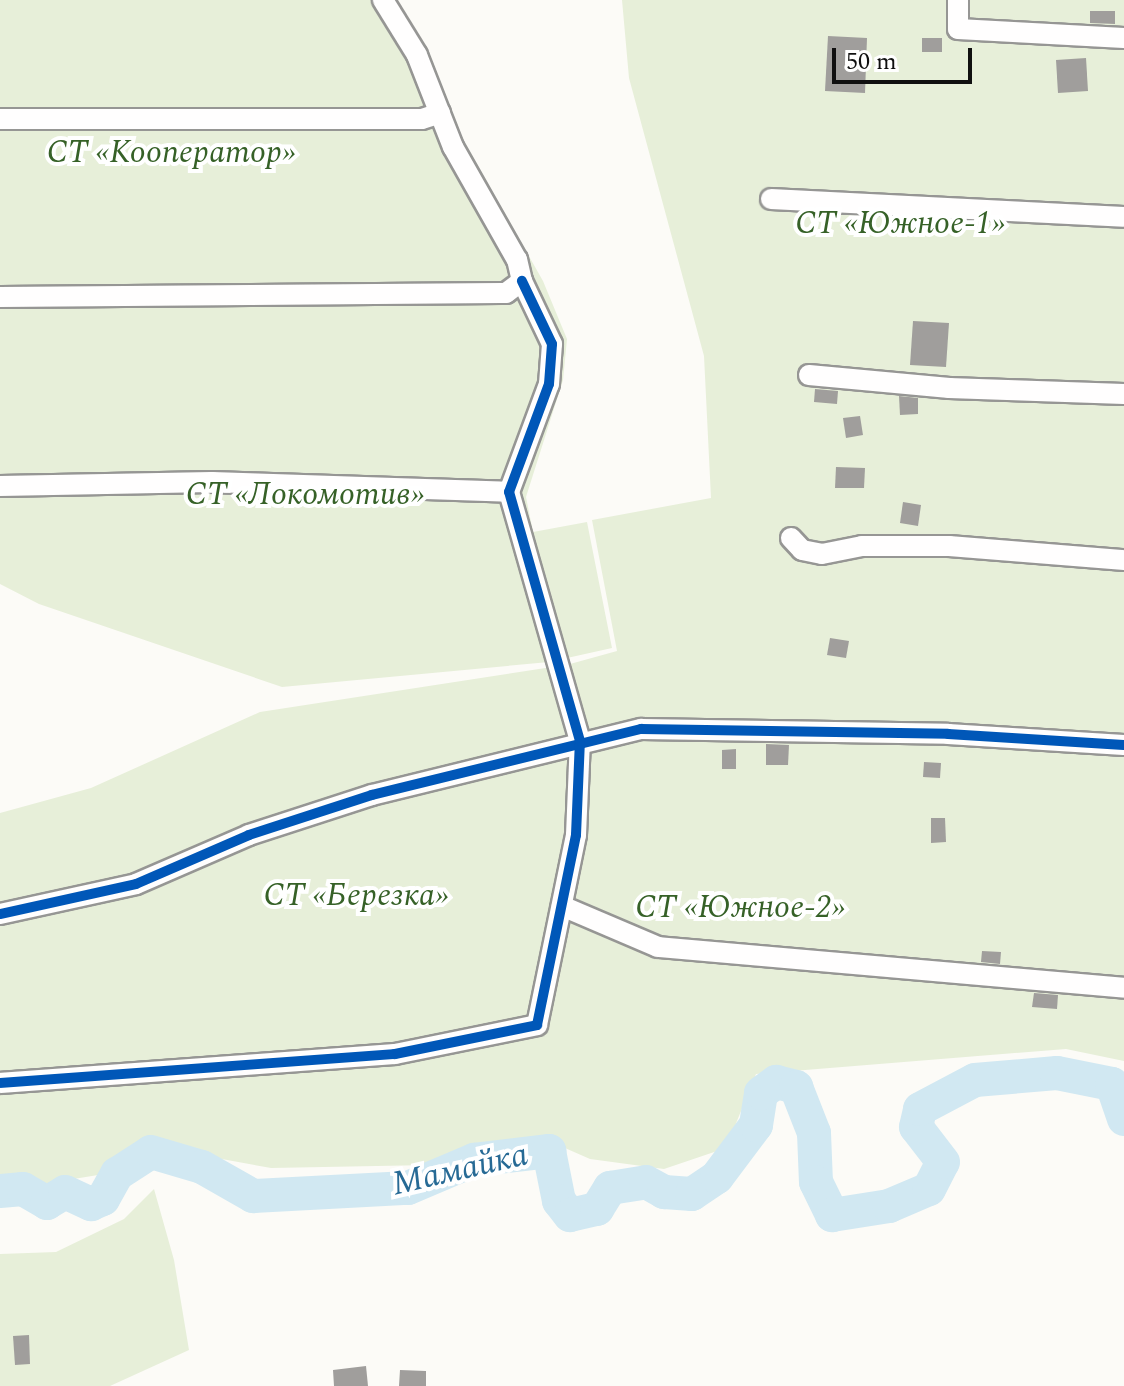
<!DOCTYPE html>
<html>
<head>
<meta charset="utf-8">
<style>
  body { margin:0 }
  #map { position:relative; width:1124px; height:1386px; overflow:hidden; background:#fcfbf7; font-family:Spectral,serif }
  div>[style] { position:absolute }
  .green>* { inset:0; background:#e7efd9 }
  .river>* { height:34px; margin:-17px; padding:0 17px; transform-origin:17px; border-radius:17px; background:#d1e8f2 }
  .building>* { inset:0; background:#a09e9c }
  .roads { filter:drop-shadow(2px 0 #969694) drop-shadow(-2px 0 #969694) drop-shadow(0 2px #969694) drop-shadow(0 -2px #969694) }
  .minor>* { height:20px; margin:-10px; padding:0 10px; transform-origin:10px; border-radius:10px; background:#fffefe }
  .cycleway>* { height:10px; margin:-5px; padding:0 5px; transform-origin:5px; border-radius:5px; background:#0057b8 }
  span { translate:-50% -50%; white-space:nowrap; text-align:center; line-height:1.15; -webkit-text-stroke:8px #fff; paint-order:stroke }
  .park-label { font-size:32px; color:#366127; font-style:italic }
  .water-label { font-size:34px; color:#276a95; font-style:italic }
  .scale { position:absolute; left:832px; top:48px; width:140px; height:36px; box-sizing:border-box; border:4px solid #101010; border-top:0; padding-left:10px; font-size:24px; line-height:28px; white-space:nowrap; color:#101010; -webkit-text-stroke:6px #fff; paint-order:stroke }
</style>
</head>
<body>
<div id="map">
  <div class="green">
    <div style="clip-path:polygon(0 0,384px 0,543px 281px,567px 339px,563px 380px,526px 497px,533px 532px,587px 522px,612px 648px,549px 662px,282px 687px,39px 604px,0 584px)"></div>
    <div style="clip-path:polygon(622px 0,1124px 0,1124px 1061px,1066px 1049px,756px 1074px,726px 1148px,664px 1169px,590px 1159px,549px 1141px,430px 1165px,271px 1168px,156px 1147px,98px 1175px,0 1191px,0 813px,91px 788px,260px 712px,552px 667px,569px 755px,563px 865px,528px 1012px,549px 1020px,588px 808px,587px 751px,570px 664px,617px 651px,592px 520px,711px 498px,704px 356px,629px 78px)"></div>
    <div style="clip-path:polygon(154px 1189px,174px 1260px,189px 1350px,110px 1386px,0 1386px,0 1254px,56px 1252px,124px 1219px)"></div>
  </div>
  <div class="river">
    <div style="left:0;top:1191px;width:23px;rotate:-5deg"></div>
    <div style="left:23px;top:1189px;width:28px;rotate:30deg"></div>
    <div style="left:47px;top:1203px;width:21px;rotate:-31deg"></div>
    <div style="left:65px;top:1192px;width:29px;rotate:25deg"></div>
    <div style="left:91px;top:1204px;width:13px;rotate:-23deg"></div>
    <div style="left:103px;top:1199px;width:29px;rotate:-61deg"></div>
    <div style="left:117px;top:1174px;width:40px;rotate:-32.9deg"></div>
    <div style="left:151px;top:1152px;width:53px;rotate:16.4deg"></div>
    <div style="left:202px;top:1167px;width:59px;rotate:29.6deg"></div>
    <div style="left:253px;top:1196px;width:155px;rotate:-3deg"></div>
    <div style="left:408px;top:1188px;width:72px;rotate:-23deg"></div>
    <div style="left:474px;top:1160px;width:76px;rotate:-6.8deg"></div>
    <div style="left:549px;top:1151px;width:51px;rotate:78.7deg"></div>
    <div style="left:559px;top:1201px;width:18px;rotate:52deg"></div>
    <div style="left:570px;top:1215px;width:28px;rotate:-13deg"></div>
    <div style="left:597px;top:1209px;width:25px;rotate:-58deg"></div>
    <div style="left:610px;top:1188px;width:36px;rotate:-9deg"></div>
    <div style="left:646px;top:1182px;width:21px;rotate:29deg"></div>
    <div style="left:664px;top:1192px;width:28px;rotate:4deg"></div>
    <div style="left:692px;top:1194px;width:30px;rotate:-34deg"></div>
    <div style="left:717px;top:1177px;width:65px;rotate:-53.1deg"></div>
    <div style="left:756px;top:1125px;width:32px;rotate:-81deg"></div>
    <div style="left:761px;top:1093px;width:19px;rotate:-36deg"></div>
    <div style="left:776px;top:1082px;width:21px;rotate:14deg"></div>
    <div style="left:796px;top:1087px;width:49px;rotate:68.6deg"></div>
    <div style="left:814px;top:1133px;width:49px;rotate:87.7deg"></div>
    <div style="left:816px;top:1182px;width:37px;rotate:64deg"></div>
    <div style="left:832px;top:1215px;width:58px;rotate:-9deg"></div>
    <div style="left:889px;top:1206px;width:43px;rotate:-23deg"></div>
    <div style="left:929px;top:1189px;width:30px;rotate:-63deg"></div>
    <div style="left:943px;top:1162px;width:44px;rotate:-127.6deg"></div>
    <div style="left:916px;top:1127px;width:18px;rotate:-77deg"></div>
    <div style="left:920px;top:1109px;width:62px;rotate:-27.8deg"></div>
    <div style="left:975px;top:1080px;width:82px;rotate:-4.9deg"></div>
    <div style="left:1057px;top:1073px;width:56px;rotate:11.3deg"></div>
    <div style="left:1112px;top:1084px;width:37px;rotate:71deg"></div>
  </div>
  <div class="building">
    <div style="clip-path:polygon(1090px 11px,1115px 11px,1115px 24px,1090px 23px)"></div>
    <div style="clip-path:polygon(828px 36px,867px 38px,865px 93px,825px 91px)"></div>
    <div style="clip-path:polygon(922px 38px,942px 38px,942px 52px,922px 52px)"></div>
    <div style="clip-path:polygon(1086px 58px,1088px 91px,1058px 93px,1056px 60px)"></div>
    <div style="clip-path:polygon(913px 321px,949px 323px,946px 367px,910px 365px)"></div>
    <div style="clip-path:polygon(815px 389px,838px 391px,837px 404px,814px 402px)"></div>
    <div style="clip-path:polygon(899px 396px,918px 398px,918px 414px,900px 415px)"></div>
    <div style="clip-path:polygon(860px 416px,863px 435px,846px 438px,843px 418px)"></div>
    <div style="clip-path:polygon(836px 467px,865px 468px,864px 488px,835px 488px)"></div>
    <div style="clip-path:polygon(903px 502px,921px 505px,918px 526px,900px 523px)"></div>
    <div style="clip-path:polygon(830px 638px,849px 641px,846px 658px,827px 655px)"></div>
    <div style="clip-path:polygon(766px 744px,789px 745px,788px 765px,766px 765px)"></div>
    <div style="clip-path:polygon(736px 749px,736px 769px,722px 769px,722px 750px)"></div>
    <div style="clip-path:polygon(924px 762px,941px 763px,940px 778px,923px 777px)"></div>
    <div style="clip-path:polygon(931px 818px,945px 818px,946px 842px,931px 843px)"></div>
    <div style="clip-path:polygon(982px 951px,1001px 952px,1000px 964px,981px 962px)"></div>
    <div style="clip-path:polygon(1034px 993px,1058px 995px,1057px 1009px,1032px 1007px)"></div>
    <div style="clip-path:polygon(29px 1335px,30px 1364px,15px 1365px,13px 1336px)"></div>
    <div style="clip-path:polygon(366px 1366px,368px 1386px,334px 1386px,333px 1370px)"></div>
    <div style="clip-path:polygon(400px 1370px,426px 1371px,426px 1386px,399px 1386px)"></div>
  </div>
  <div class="roads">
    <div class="minor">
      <div style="left:958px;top:0;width:29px;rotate:90deg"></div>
      <div style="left:958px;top:29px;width:166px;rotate:3.1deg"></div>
      <div style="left:0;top:119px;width:422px"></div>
      <div style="left:422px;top:119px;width:19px;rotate:-18deg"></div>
      <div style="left:771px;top:199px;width:353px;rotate:2.9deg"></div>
      <div style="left:0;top:297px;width:506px;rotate:-0.45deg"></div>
      <div style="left:506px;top:293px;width:20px;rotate:-37deg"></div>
      <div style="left:522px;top:281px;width:22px;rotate:-103deg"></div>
      <div style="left:517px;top:260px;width:130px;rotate:-119.5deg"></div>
      <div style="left:453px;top:147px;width:99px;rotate:-111.4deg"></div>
      <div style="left:417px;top:55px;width:65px;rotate:-121.7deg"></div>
      <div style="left:809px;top:375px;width:141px;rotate:5.3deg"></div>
      <div style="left:949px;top:388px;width:175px;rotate:2deg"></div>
      <div style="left:0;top:486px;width:212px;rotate:-1.1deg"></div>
      <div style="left:212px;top:482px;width:297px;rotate:1.9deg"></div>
      <div style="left:791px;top:538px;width:16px;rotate:47deg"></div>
      <div style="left:802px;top:550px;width:20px;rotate:11deg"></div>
      <div style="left:822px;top:554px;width:41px;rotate:-11.3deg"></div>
      <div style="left:862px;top:546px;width:87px"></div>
      <div style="left:949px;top:546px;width:176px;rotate:4.6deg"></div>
      <div style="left:562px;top:906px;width:104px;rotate:23.1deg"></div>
      <div style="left:658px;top:947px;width:468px;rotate:5deg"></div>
      <div style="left:0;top:914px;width:139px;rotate:-12.4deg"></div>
      <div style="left:136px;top:884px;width:123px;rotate:-23.4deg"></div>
      <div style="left:249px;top:835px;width:129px;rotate:-18deg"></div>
      <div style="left:372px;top:795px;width:277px;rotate:-13.8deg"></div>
      <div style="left:641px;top:729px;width:307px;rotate:0.9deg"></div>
      <div style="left:948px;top:734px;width:176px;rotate:3.6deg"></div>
      <div style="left:0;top:1083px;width:396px;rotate:-4.2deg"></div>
      <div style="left:395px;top:1054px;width:145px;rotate:-11.5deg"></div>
      <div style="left:537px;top:1025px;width:194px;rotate:-78.4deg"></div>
      <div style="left:576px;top:835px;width:94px;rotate:-87.6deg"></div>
      <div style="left:580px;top:741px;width:259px;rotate:-105.9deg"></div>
      <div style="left:509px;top:492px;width:115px;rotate:-69.7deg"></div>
      <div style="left:549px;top:384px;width:40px;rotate:-85.7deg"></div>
      <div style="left:552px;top:344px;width:70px;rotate:-115.5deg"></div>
    </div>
  </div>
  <div class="cycleway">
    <div style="left:0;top:914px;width:139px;rotate:-12.4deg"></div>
    <div style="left:136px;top:884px;width:123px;rotate:-23.4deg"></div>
    <div style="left:249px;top:835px;width:129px;rotate:-18deg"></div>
    <div style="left:372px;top:795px;width:277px;rotate:-13.8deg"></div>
    <div style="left:641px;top:729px;width:307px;rotate:0.9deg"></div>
    <div style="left:948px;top:734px;width:176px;rotate:3.6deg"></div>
    <div style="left:0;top:1083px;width:396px;rotate:-4.2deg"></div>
    <div style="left:395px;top:1054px;width:145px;rotate:-11.5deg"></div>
    <div style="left:537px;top:1025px;width:194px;rotate:-78.4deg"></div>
    <div style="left:576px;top:835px;width:94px;rotate:-87.6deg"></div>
    <div style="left:580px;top:741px;width:259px;rotate:-105.9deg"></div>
    <div style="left:509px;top:492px;width:115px;rotate:-69.7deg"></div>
    <div style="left:549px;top:384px;width:40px;rotate:-85.7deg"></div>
    <div style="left:552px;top:344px;width:70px;rotate:-115.5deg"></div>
  </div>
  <div class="park-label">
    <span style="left:171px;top:153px">СТ «Кооператор»</span>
    <span style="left:900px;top:224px">СТ «Южное-1»</span>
    <span style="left:305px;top:495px">СТ «Локомотив»</span>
    <span style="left:356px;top:896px">СТ «Березка»</span>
    <span style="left:740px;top:908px">СТ «Южное-2»</span>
  </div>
  <div class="water-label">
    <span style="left:460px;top:1170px;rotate:-13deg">Мамайка</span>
  </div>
  <div class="scale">50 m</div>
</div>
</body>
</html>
